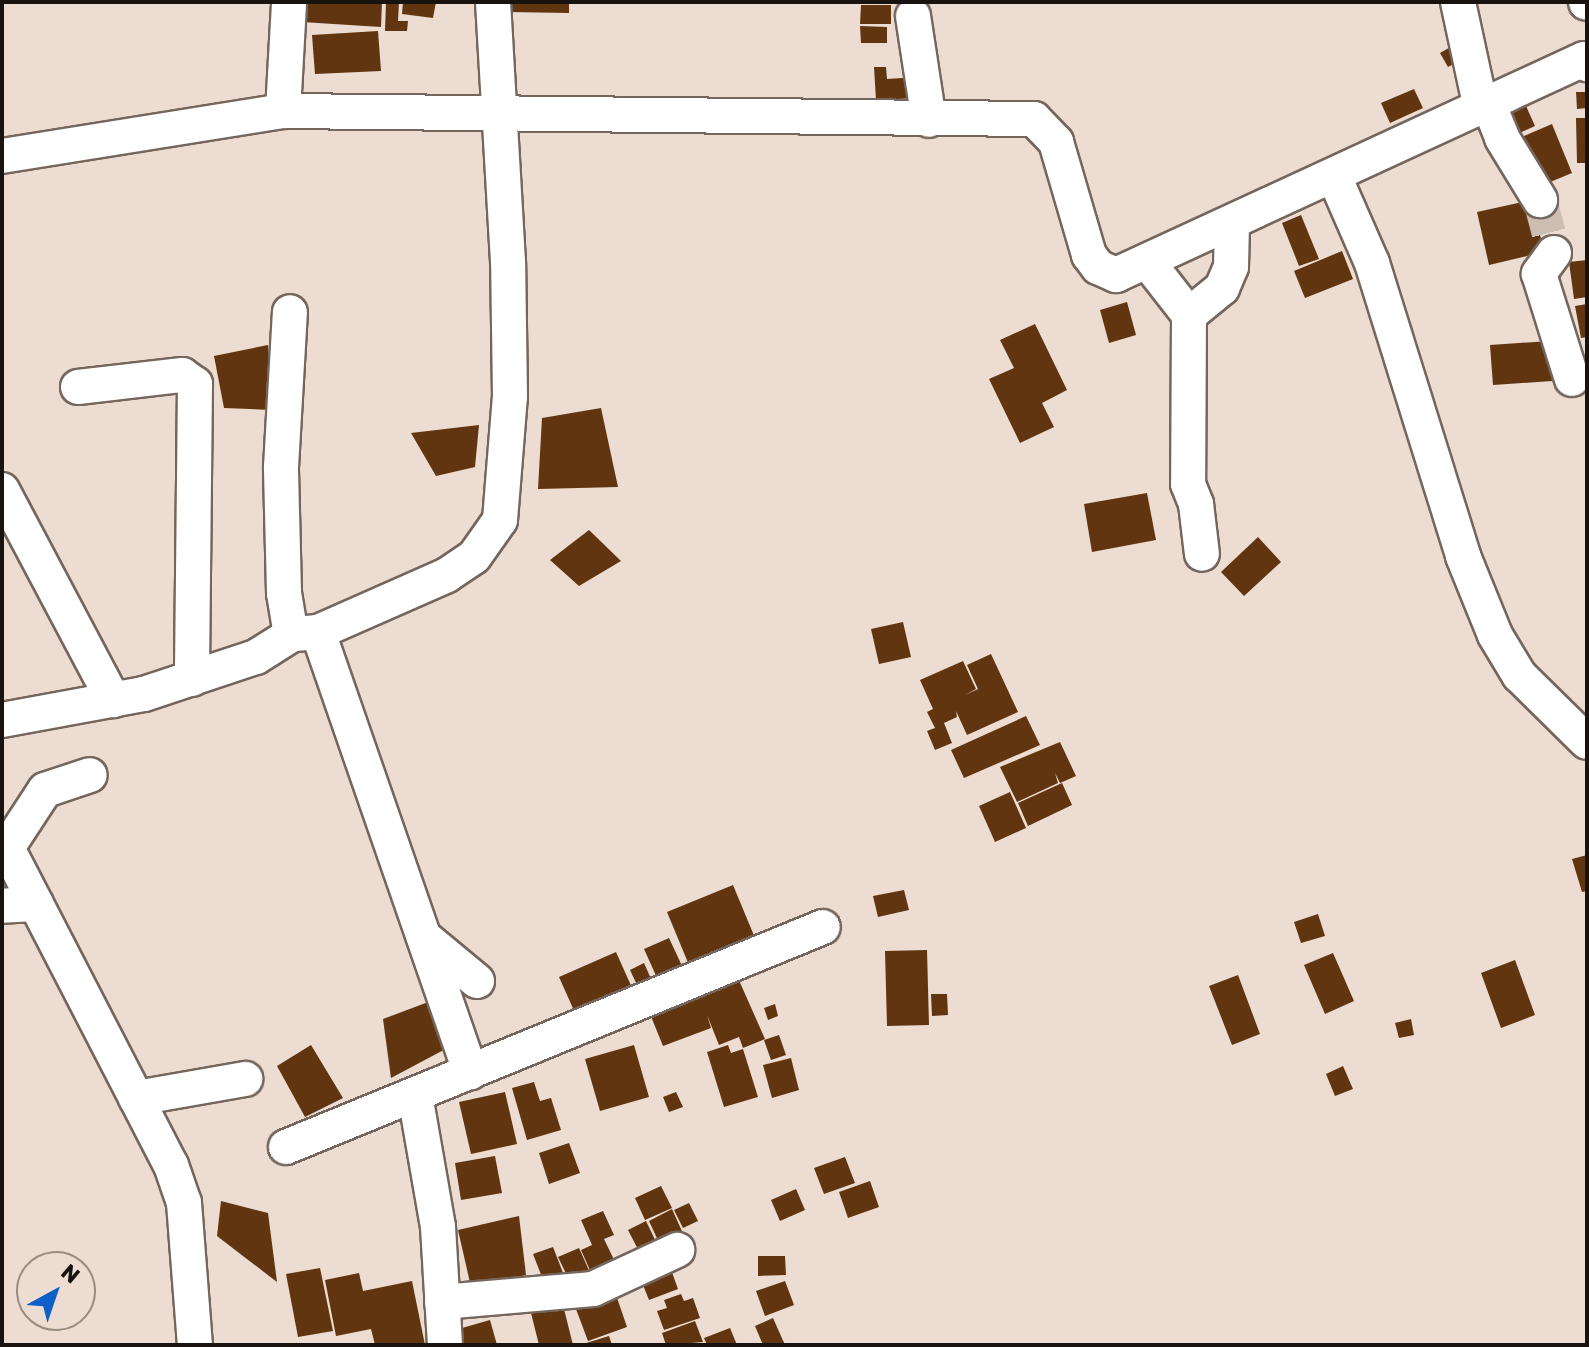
<!DOCTYPE html>
<html>
<head>
<meta charset="utf-8">
<style>
  body { margin:0 }
  #map { position:relative; width:1589px; height:1347px; overflow:hidden; background:#eddcd1; font-family:Rubik,sans-serif }
  div>[style] { position:absolute }
  .building>* { inset:0; background:#60350f }
  .minor-tunnel>* { height:34px; margin-top:-17px; transform-origin:0; background:repeating-linear-gradient(90deg,#cdbeb4 0 34px,transparent 0 51px) }
  .roads { filter:drop-shadow(2px 0 #74665c) drop-shadow(-2px 0 #74665c) drop-shadow(0 2px #74665c) drop-shadow(0 -2px #74665c) }
  .minor>* { height:34px; margin:-17px; padding:0 17px; transform-origin:17px; border-radius:17px; background:#fff }
  span { translate:-50% -50%; white-space:nowrap; text-align:center; line-height:1.15; -webkit-text-stroke:8px #eddcd1; paint-order:stroke }
  .frame { position:absolute; inset:0; border:4px solid #18130f; pointer-events:none }
  .north { position:absolute; left:16px; top:1251px; width:80px; height:80px; box-sizing:border-box; background:#eddcd1; border:2px solid #988c83; border-radius:50%; rotate:40deg; font-size:22px; font-weight:700; line-height:32px; text-align:center; color:#18130f }
  .north::after { content:''; display:block; margin:auto; width:28px; height:36px; background:#0f5fc9; clip-path:polygon(50% 0,100% 100%,50% 72%,0 100%) }
</style>
</head>
<body>
<div id="map">
  <div class="building">
    <div style="clip-path:polygon(303px 2px,382px 2px,381px 27px,302px 22px)"></div>
    <div style="clip-path:polygon(386px 2px,399px 2px,398px 21px,408px 21px,407px 31px,385px 31px)"></div>
    <div style="clip-path:polygon(403px 2px,436px 2px,433px 18px,402px 14px)"></div>
    <div style="clip-path:polygon(506px 2px,569px 2px,569px 13px,506px 12px)"></div>
    <div style="clip-path:polygon(861px 5px,891px 5px,891px 24px,860px 24px)"></div>
    <div style="clip-path:polygon(860px 26px,887px 27px,887px 43px,861px 43px)"></div>
    <div style="clip-path:polygon(378px 31px,381px 71px,315px 74px,312px 35px)"></div>
    <div style="clip-path:polygon(1461px 41px,1469px 56px,1448px 67px,1440px 53px)"></div>
    <div style="clip-path:polygon(874px 67px,886px 67px,887px 79px,917px 77px,918px 98px,876px 100px)"></div>
    <div style="clip-path:polygon(1414px 89px,1423px 108px,1390px 123px,1381px 103px)"></div>
    <div style="clip-path:polygon(1576px 92px,1587px 92px,1587px 108px,1577px 109px)"></div>
    <div style="clip-path:polygon(1522px 97px,1535px 126px,1513px 136px,1500px 107px)"></div>
    <div style="clip-path:polygon(1576px 118px,1587px 118px,1587px 163px,1577px 163px)"></div>
    <div style="clip-path:polygon(1552px 124px,1572px 173px,1538px 187px,1517px 139px)"></div>
    <div style="clip-path:polygon(1532px 200px,1544px 252px,1489px 265px,1477px 212px)"></div>
    <div style="clip-path:polygon(1301px 215px,1319px 259px,1299px 266px,1282px 223px)"></div>
    <div style="clip-path:polygon(1342px 251px,1353px 279px,1305px 298px,1294px 271px)"></div>
    <div style="clip-path:polygon(1587px 260px,1587px 297px,1574px 299px,1569px 262px)"></div>
    <div style="clip-path:polygon(1127px 302px,1136px 335px,1109px 343px,1100px 310px)"></div>
    <div style="clip-path:polygon(1587px 304px,1587px 337px,1581px 338px,1575px 306px)"></div>
    <div style="clip-path:polygon(1035px 324px,1067px 390px,1042px 403px,1054px 427px,1020px 443px,989px 379px,1014px 368px,1000px 340px)"></div>
    <div style="clip-path:polygon(1550px 341px,1552px 381px,1493px 385px,1490px 345px)"></div>
    <div style="clip-path:polygon(268px 345px,271px 410px,224px 408px,214px 356px)"></div>
    <div style="clip-path:polygon(601px 408px,618px 487px,538px 489px,542px 418px)"></div>
    <div style="clip-path:polygon(479px 425px,475px 467px,436px 476px,411px 433px)"></div>
    <div style="clip-path:polygon(1147px 493px,1156px 540px,1092px 552px,1084px 504px)"></div>
    <div style="clip-path:polygon(589px 530px,621px 561px,579px 586px,550px 560px)"></div>
    <div style="clip-path:polygon(1258px 537px,1281px 562px,1244px 596px,1221px 572px)"></div>
    <div style="clip-path:polygon(903px 622px,911px 657px,879px 664px,871px 629px)"></div>
    <div style="clip-path:polygon(991px 654px,1018px 712px,967px 735px,956px 711px,957px 717px,944px 723px,952px 743px,935px 750px,927px 731px,935px 728px,927px 712px,933px 709px,920px 680px,963px 661px,976px 689px,965px 695px,978px 689px,967px 665px)"></div>
    <div style="clip-path:polygon(1026px 716px,1040px 745px,964px 778px,951px 750px)"></div>
    <div style="clip-path:polygon(1060px 742px,1076px 776px,1060px 783px,1055px 773px,1058px 783px,1017px 802px,1000px 767px)"></div>
    <div style="clip-path:polygon(1062px 783px,1072px 805px,1028px 826px,1018px 803px)"></div>
    <div style="clip-path:polygon(1010px 792px,1026px 828px,995px 842px,979px 806px)"></div>
    <div style="clip-path:polygon(1587px 855px,1587px 891px,1582px 892px,1572px 859px)"></div>
    <div style="clip-path:polygon(733px 885px,755px 938px,689px 965px,667px 912px)"></div>
    <div style="clip-path:polygon(904px 890px,909px 910px,878px 917px,873px 896px)"></div>
    <div style="clip-path:polygon(1318px 914px,1325px 936px,1301px 943px,1294px 922px)"></div>
    <div style="clip-path:polygon(669px 938px,683px 968px,658px 980px,644px 949px)"></div>
    <div style="clip-path:polygon(927px 950px,929px 1025px,887px 1026px,885px 951px)"></div>
    <div style="clip-path:polygon(616px 952px,633px 990px,576px 1015px,559px 977px)"></div>
    <div style="clip-path:polygon(1333px 953px,1354px 1001px,1325px 1014px,1304px 965px)"></div>
    <div style="clip-path:polygon(1515px 960px,1535px 1015px,1501px 1028px,1481px 973px)"></div>
    <div style="clip-path:polygon(644px 963px,652px 981px,638px 987px,630px 970px)"></div>
    <div style="clip-path:polygon(734px 969px,765px 1039px,743px 1048px,739px 1037px,719px 1045px,707px 1015px,711px 1028px,663px 1046px,646px 1004px)"></div>
    <div style="clip-path:polygon(1238px 975px,1260px 1034px,1232px 1045px,1209px 986px)"></div>
    <div style="clip-path:polygon(931px 994px,947px 994px,948px 1015px,932px 1016px)"></div>
    <div style="clip-path:polygon(431px 1001px,453px 1045px,391px 1078px,383px 1019px)"></div>
    <div style="clip-path:polygon(775px 1004px,778px 1016px,768px 1020px,764px 1008px)"></div>
    <div style="clip-path:polygon(1411px 1019px,1414px 1035px,1399px 1038px,1395px 1023px)"></div>
    <div style="clip-path:polygon(779px 1035px,786px 1055px,771px 1060px,764px 1040px)"></div>
    <div style="clip-path:polygon(311px 1045px,343px 1098px,305px 1117px,277px 1066px)"></div>
    <div style="clip-path:polygon(634px 1045px,649px 1097px,600px 1111px,585px 1059px)"></div>
    <div style="clip-path:polygon(728px 1045px,731px 1053px,743px 1049px,758px 1097px,724px 1107px,707px 1052px)"></div>
    <div style="clip-path:polygon(791px 1058px,799px 1090px,772px 1098px,763px 1065px)"></div>
    <div style="clip-path:polygon(1343px 1066px,1353px 1089px,1335px 1096px,1326px 1074px)"></div>
    <div style="clip-path:polygon(534px 1082px,540px 1101px,551px 1098px,561px 1130px,527px 1140px,512px 1088px)"></div>
    <div style="clip-path:polygon(505px 1092px,517px 1144px,471px 1154px,459px 1102px)"></div>
    <div style="clip-path:polygon(676px 1092px,683px 1107px,669px 1112px,663px 1097px)"></div>
    <div style="clip-path:polygon(569px 1143px,580px 1173px,549px 1184px,539px 1153px)"></div>
    <div style="clip-path:polygon(495px 1156px,502px 1193px,461px 1200px,455px 1163px)"></div>
    <div style="clip-path:polygon(845px 1157px,855px 1183px,824px 1194px,814px 1168px)"></div>
    <div style="clip-path:polygon(870px 1181px,879px 1207px,848px 1218px,839px 1192px)"></div>
    <div style="clip-path:polygon(661px 1186px,672px 1208px,645px 1220px,635px 1198px)"></div>
    <div style="clip-path:polygon(796px 1189px,805px 1210px,780px 1221px,771px 1200px)"></div>
    <div style="clip-path:polygon(221px 1201px,268px 1213px,277px 1282px,217px 1236px)"></div>
    <div style="clip-path:polygon(689px 1203px,698px 1221px,683px 1228px,674px 1210px)"></div>
    <div style="clip-path:polygon(672px 1209px,685px 1238px,662px 1249px,649px 1221px)"></div>
    <div style="clip-path:polygon(603px 1211px,614px 1235px,604px 1239px,617px 1266px,593px 1277px,581px 1250px,592px 1245px,581px 1220px)"></div>
    <div style="clip-path:polygon(519px 1216px,526px 1275px,471px 1287px,458px 1230px)"></div>
    <div style="clip-path:polygon(646px 1221px,659px 1248px,642px 1257px,628px 1230px)"></div>
    <div style="clip-path:polygon(553px 1247px,567px 1283px,547px 1290px,533px 1254px)"></div>
    <div style="clip-path:polygon(579px 1248px,592px 1277px,572px 1286px,558px 1257px)"></div>
    <div style="clip-path:polygon(758px 1256px,785px 1256px,786px 1275px,758px 1276px)"></div>
    <div style="clip-path:polygon(669px 1264px,678px 1289px,649px 1300px,639px 1275px)"></div>
    <div style="clip-path:polygon(320px 1268px,333px 1331px,298px 1337px,286px 1274px)"></div>
    <div style="clip-path:polygon(359px 1273px,363px 1291px,412px 1281px,425px 1345px,375px 1345px,371px 1329px,336px 1336px,325px 1280px)"></div>
    <div style="clip-path:polygon(785px 1281px,794px 1305px,765px 1316px,756px 1291px)"></div>
    <div style="clip-path:polygon(681px 1294px,684px 1301px,693px 1298px,700px 1318px,664px 1330px,657px 1311px,667px 1308px,664px 1300px)"></div>
    <div style="clip-path:polygon(616px 1295px,627px 1327px,588px 1341px,576px 1309px)"></div>
    <div style="clip-path:polygon(561px 1297px,573px 1345px,539px 1345px,529px 1305px)"></div>
    <div style="clip-path:polygon(773px 1318px,785px 1345px,763px 1345px,755px 1326px)"></div>
    <div style="clip-path:polygon(490px 1320px,497px 1345px,459px 1345px,455px 1330px)"></div>
    <div style="clip-path:polygon(695px 1321px,703px 1342px,666px 1345px,662px 1333px)"></div>
    <div style="clip-path:polygon(730px 1328px,737px 1345px,707px 1345px,704px 1338px)"></div>
    <div style="clip-path:polygon(609px 1336px,612px 1345px,583px 1345px,583px 1344px)"></div>
  </div>
  <div class="minor-tunnel">
    <div style="left:1540px;top:200px;width:55px;rotate:75.2deg"></div>
  </div>
  <div class="roads">
    <div class="minor">
      <div style="left:1458px;top:2px;width:108px;rotate:77.8deg"></div>
      <div style="left:1586px;top:2px;width:1px;rotate:45deg"></div>
      <div style="left:913px;top:16px;width:105px;rotate:81.3deg"></div>
      <div style="left:1489px;top:105px;width:35px;rotate:68deg"></div>
      <div style="left:1502px;top:138px;width:73px;rotate:58.5deg"></div>
      <div style="left:283px;top:111px;width:109px;rotate:-86.8deg"></div>
      <div style="left:2px;top:156px;width:285px;rotate:-9.1deg"></div>
      <div style="left:283px;top:111px;width:751px;rotate:0.61deg"></div>
      <div style="left:1034px;top:119px;width:32px;rotate:46deg"></div>
      <div style="left:1056px;top:142px;width:118px;rotate:73.7deg"></div>
      <div style="left:1089px;top:255px;width:15px;rotate:53deg"></div>
      <div style="left:1098px;top:267px;width:20px;rotate:24deg"></div>
      <div style="left:1116px;top:275px;width:515px;rotate:-24.78deg"></div>
      <div style="left:1584px;top:59px;width:6px;rotate:59deg"></div>
      <div style="left:1334px;top:176px;width:95px;rotate:66.4deg"></div>
      <div style="left:1372px;top:263px;width:307px;rotate:72.7deg"></div>
      <div style="left:1463px;top:556px;width:85px;rotate:67.9deg"></div>
      <div style="left:1495px;top:635px;width:47px;rotate:59deg"></div>
      <div style="left:1519px;top:675px;width:95px;rotate:44.6deg"></div>
      <div style="left:1554px;top:253px;width:26px;rotate:126deg"></div>
      <div style="left:1539px;top:274px;width:110px;rotate:72.6deg"></div>
      <div style="left:1147px;top:261px;width:68px;rotate:52.1deg"></div>
      <div style="left:1189px;top:315px;width:169px;rotate:90.3deg"></div>
      <div style="left:1188px;top:484px;width:22px;rotate:68deg"></div>
      <div style="left:1196px;top:504px;width:50px;rotate:83.2deg"></div>
      <div style="left:1189px;top:315px;width:43px;rotate:-39.3deg"></div>
      <div style="left:1222px;top:288px;width:23px;rotate:-67deg"></div>
      <div style="left:1231px;top:267px;width:45px;rotate:-88.7deg"></div>
      <div style="left:78px;top:387px;width:105px;rotate:-6.6deg"></div>
      <div style="left:182px;top:375px;width:16px;rotate:35deg"></div>
      <div style="left:195px;top:384px;width:295px;rotate:90.6deg"></div>
      <div style="left:2px;top:490px;width:238px;rotate:62.1deg"></div>
      <div style="left:318px;top:632px;width:141px;rotate:-23.8deg"></div>
      <div style="left:447px;top:575px;width:32px;rotate:-34deg"></div>
      <div style="left:474px;top:557px;width:45px;rotate:-54.9deg"></div>
      <div style="left:500px;top:520px;width:123px;rotate:-85.4deg"></div>
      <div style="left:510px;top:397px;width:135px;rotate:-90.8deg"></div>
      <div style="left:508px;top:262px;width:260px;rotate:-93.3deg"></div>
      <div style="left:295px;top:634px;width:23px;rotate:-5deg"></div>
      <div style="left:318px;top:632px;width:466px;rotate:70.9deg"></div>
      <div style="left:2px;top:720px;width:144px;rotate:-10.4deg"></div>
      <div style="left:144px;top:694px;width:118px;rotate:-18.3deg"></div>
      <div style="left:256px;top:657px;width:41px;rotate:-32.2deg"></div>
      <div style="left:291px;top:635px;width:43px;rotate:-99.5deg"></div>
      <div style="left:284px;top:593px;width:126px;rotate:-91.4deg"></div>
      <div style="left:281px;top:467px;width:155px;rotate:-86.7deg"></div>
      <div style="left:2px;top:838px;width:74px;rotate:62.7deg"></div>
      <div style="left:36px;top:904px;width:34px;rotate:177deg"></div>
      <div style="left:7px;top:848px;width:69px;rotate:-56.8deg"></div>
      <div style="left:45px;top:790px;width:47px;rotate:-18.4deg"></div>
      <div style="left:36px;top:904px;width:294px;rotate:62.7deg"></div>
      <div style="left:171px;top:1165px;width:40px;rotate:71.1deg"></div>
      <div style="left:184px;top:1203px;width:142px;rotate:85.6deg"></div>
      <div style="left:424px;top:937px;width:69px;rotate:39.7deg"></div>
      <div style="left:415px;top:1095px;width:134px;rotate:80.1deg"></div>
      <div style="left:438px;top:1227px;width:118px;rotate:86.6deg"></div>
      <div style="left:136px;top:1098px;width:111px;rotate:-9.9deg"></div>
      <div style="left:286px;top:1147px;width:580px;rotate:-22.28deg"></div>
      <div style="left:442px;top:1302px;width:152px;rotate:-4.9deg"></div>
      <div style="left:593px;top:1289px;width:93px;rotate:-24.9deg"></div>
    </div>
  </div>
  <div class="frame"></div>
  <div class="north">N</div>
</div>
</body>
</html>
